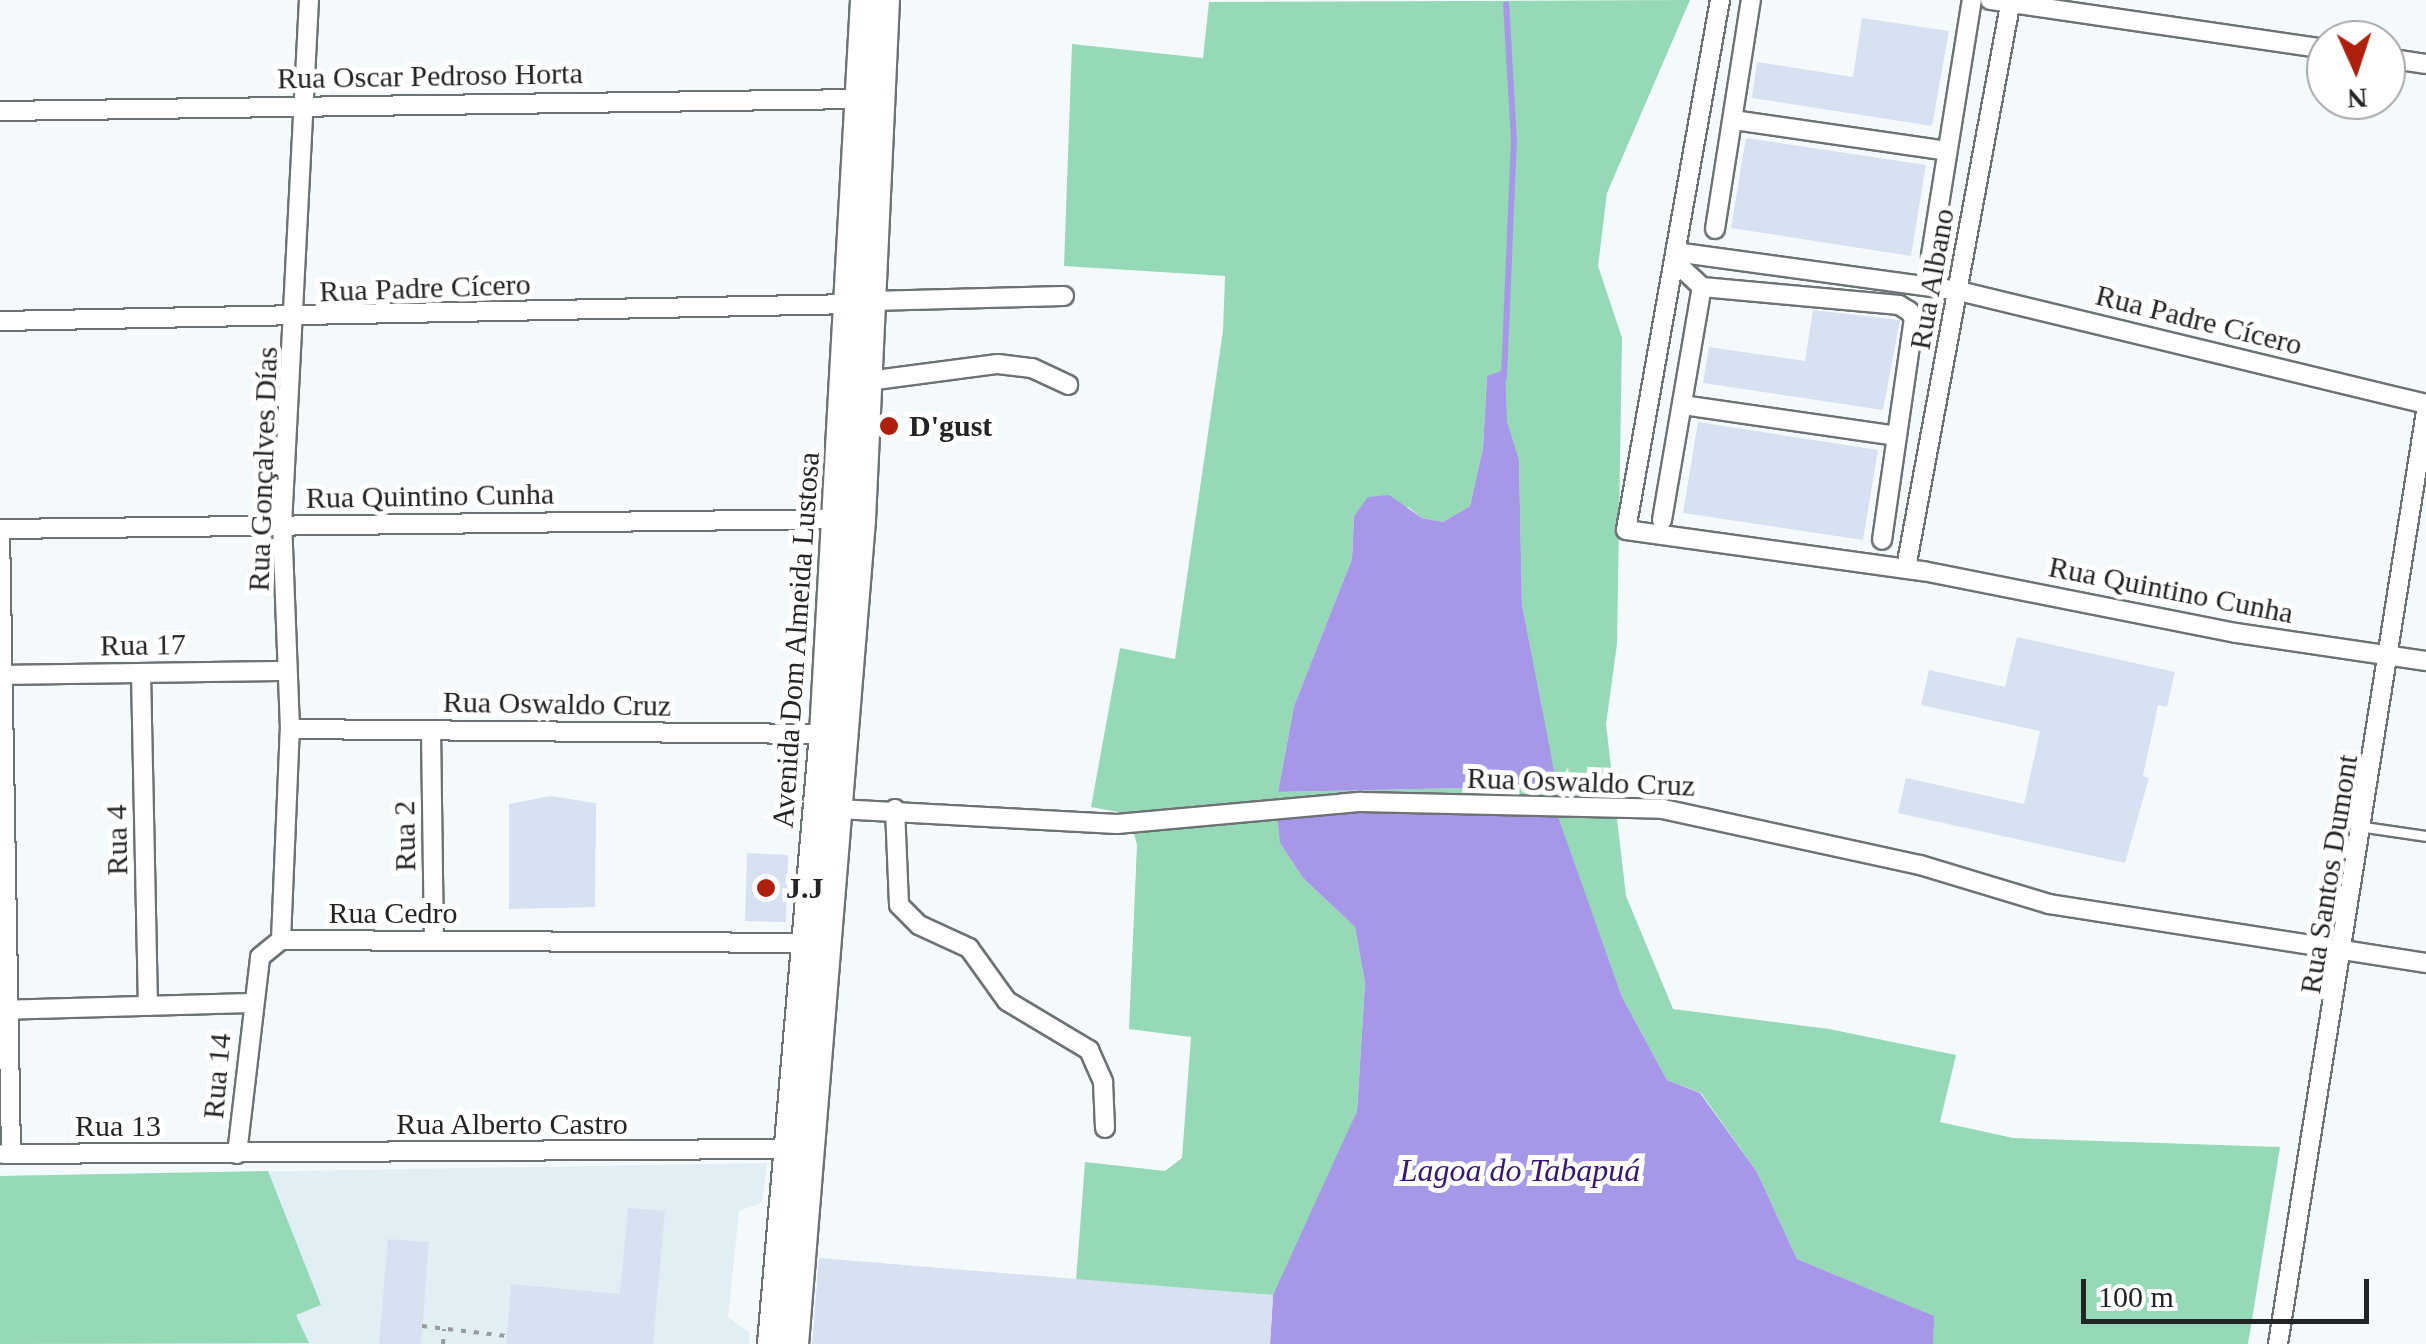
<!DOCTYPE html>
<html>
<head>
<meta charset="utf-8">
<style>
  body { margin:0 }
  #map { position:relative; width:2426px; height:1344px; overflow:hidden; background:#f4fafc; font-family:Georgia,serif }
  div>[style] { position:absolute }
  .built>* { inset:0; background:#e1eff5 }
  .green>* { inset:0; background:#96d9b6 }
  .water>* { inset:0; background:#a797e9 }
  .stream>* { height:6px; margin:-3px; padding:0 3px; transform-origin:3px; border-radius:3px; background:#a797e9 }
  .building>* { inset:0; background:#d8e1f1 }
  .path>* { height:4px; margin-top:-2px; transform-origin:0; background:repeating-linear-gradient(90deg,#979b9c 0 5px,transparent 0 13px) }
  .roads { filter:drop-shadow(2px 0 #6d7274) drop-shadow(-2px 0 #6d7274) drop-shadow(0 2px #6d7274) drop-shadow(0 -2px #6d7274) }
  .lane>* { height:9px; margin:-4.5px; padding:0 4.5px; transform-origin:4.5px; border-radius:4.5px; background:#fff }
  .street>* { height:18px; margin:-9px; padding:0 9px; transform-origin:9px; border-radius:9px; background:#fff }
  .primary>* { height:28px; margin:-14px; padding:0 14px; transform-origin:14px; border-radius:14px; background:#fff }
  .dots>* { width:28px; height:28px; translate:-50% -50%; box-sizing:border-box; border:5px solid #fff; border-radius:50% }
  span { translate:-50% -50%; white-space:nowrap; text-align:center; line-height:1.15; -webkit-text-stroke:10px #fff; paint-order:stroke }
  .street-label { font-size:30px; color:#222425 }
  .poi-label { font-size:30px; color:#222425; font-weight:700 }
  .left { translate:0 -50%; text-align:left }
  .water-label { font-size:32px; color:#391575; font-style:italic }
  .north { position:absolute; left:2306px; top:20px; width:100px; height:100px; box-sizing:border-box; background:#fff; border:2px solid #a7a7a8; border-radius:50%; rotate:177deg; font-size:28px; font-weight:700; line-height:40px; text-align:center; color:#222425 }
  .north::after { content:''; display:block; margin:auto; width:35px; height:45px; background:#ae1f0d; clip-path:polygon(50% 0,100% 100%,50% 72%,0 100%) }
  .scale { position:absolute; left:2081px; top:1279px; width:288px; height:45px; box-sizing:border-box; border:5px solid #222425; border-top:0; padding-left:12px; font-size:30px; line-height:35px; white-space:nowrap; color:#222425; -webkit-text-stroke:8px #fff; paint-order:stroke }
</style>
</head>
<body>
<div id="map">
  <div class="built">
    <div style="clip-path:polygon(767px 1163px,762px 1203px,739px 1211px,728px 1317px,750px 1333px,749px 1344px,0 1344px,0 1176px)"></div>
  </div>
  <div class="green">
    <div style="clip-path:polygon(evenodd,1690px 0,1607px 193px,1598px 266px,1622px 338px,1617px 644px,1606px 724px,1626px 896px,1673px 1009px,1829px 1029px,1956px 1055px,1940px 1122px,2013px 1138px,2280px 1147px,2248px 1344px,1933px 1344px,1933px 1316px,1797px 1259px,1757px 1172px,1701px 1093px,1667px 1080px,1622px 997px,1556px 814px,1420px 816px,1280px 843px,1303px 878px,1355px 927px,1365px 983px,1357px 1111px,1318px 1204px,1273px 1295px,1076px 1281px,1085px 1162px,1165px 1171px,1182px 1158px,1191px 1037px,1129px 1029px,1137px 845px,1129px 814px,1091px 807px,1120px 648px,1175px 659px,1223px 331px,1225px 276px,1064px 266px,1072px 44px,1203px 58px,1209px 2px,1690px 0,1487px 376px,1519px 460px,1522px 605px,1556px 786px,1278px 792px,1294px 706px,1352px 559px,1354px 515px,1408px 507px,1422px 518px,1443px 522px,1470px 506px,1483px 448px,1487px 376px)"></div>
    <div style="clip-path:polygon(268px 1171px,321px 1305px,296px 1315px,309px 1343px,0 1344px,0 1176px)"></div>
  </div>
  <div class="water">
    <div style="clip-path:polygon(1505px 370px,1507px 422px,1519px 460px,1522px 605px,1557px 786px,1278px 792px,1294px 706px,1352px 559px,1354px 516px,1368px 497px,1389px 495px,1422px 518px,1443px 522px,1470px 506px,1483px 448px,1487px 376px)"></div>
    <div style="clip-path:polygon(1277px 812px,1557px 814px,1622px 997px,1667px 1080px,1700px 1093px,1757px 1172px,1797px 1259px,1934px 1316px,1933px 1344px,1270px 1344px,1273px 1295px,1357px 1111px,1365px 983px,1355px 927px,1303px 878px,1280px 843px)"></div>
  </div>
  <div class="stream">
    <div style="left:1504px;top:377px;width:236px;rotate:-87.6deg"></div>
    <div style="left:1514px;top:141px;width:137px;rotate:-93.3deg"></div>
  </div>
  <div class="building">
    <div style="clip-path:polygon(1862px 18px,1949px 31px,1932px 126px,1752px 98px,1757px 62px,1853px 77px)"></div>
    <div style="clip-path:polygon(1746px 138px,1926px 165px,1911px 256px,1731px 228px)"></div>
    <div style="clip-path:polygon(1813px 310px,1900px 320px,1883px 410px,1703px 383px,1709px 347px,1805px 361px)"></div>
    <div style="clip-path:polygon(1698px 422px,1878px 450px,1863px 540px,1683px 513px)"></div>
    <div style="clip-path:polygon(2017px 637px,2175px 672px,2167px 707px,2158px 705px,2143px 776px,2149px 778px,2125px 863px,1898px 813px,1906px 778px,2024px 804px,2040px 731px,1921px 705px,1929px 670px,2005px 687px)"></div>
    <div style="clip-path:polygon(550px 796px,596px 803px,595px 907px,509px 909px,509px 804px)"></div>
    <div style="clip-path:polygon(747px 853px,788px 855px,786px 922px,745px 921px)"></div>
    <div style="clip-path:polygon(628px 1208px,665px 1211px,653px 1344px,506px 1344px,511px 1284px,620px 1294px)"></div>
    <div style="clip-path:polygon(388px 1239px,429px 1242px,421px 1344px,379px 1344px)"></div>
    <div style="clip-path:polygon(819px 1258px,1273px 1295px,1270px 1344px,812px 1344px)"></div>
  </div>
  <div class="path">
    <div style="left:422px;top:1326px;width:85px;rotate:6.8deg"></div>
    <div style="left:443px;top:1344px;width:15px;rotate:-86deg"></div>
  </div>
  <div class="roads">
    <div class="lane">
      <div style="left:2365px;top:827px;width:62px;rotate:8.4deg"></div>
    </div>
    <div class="street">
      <div style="left:1720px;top:0;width:538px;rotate:100.06deg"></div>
      <div style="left:1626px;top:530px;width:300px;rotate:7.9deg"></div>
      <div style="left:1923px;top:571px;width:319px;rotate:11.2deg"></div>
      <div style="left:2236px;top:633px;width:192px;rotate:8.4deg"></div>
      <div style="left:1990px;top:0;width:340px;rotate:8.3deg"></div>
      <div style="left:2386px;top:58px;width:40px;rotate:8.5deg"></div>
      <div style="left:0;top:111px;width:860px;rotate:-0.8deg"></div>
      <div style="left:1733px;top:120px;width:216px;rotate:8.2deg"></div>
      <div style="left:1715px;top:229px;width:232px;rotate:-81.1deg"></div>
      <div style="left:1675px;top:252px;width:287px;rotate:7.8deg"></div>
      <div style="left:1959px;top:291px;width:480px;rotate:13.6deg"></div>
      <div style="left:1931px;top:255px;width:258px;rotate:-80.9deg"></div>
      <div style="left:1702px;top:287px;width:198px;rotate:5.2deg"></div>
      <div style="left:1899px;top:305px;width:12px;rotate:31deg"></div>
      <div style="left:1909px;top:311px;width:9px;rotate:54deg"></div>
      <div style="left:1914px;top:318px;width:224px;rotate:98.2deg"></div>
      <div style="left:871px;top:301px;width:193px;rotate:-1.5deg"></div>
      <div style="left:0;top:321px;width:852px;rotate:-1.14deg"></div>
      <div style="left:868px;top:381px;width:131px;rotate:-7.5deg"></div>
      <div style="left:998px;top:364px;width:34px;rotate:7deg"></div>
      <div style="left:1032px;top:368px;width:40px;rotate:25deg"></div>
      <div style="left:1682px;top:405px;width:217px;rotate:8.2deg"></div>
      <div style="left:1662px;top:520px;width:236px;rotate:-80.3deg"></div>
      <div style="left:1702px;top:287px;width:38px;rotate:-137deg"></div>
      <div style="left:1906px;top:568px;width:578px;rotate:-79.53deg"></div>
      <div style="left:141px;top:673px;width:333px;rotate:88.8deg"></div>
      <div style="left:0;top:675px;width:287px;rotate:-0.8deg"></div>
      <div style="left:290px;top:729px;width:534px;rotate:0.54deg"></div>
      <div style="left:431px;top:730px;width:211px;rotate:89.2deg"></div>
      <div style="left:838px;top:809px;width:279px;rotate:3.1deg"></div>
      <div style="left:1117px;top:824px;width:245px;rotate:-5.2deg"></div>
      <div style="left:1361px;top:802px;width:302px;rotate:1.3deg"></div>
      <div style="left:1663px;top:809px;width:263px;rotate:12.3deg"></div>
      <div style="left:1920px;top:865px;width:135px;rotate:16.8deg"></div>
      <div style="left:2049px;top:904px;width:382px;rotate:8.9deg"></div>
      <div style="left:895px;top:809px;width:96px;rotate:87.6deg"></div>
      <div style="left:899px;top:905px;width:28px;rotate:45deg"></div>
      <div style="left:919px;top:925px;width:55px;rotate:24.7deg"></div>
      <div style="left:969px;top:948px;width:65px;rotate:54.4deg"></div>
      <div style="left:1007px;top:1001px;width:96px;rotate:30.9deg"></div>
      <div style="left:1089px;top:1050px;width:35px;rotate:66deg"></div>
      <div style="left:1103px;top:1082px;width:46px;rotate:87.5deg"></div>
      <div style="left:281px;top:940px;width:211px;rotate:-87.6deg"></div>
      <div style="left:290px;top:729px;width:204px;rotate:-92.2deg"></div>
      <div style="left:282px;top:525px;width:526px;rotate:-87.06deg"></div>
      <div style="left:0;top:1010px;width:251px;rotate:-1.6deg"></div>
      <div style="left:3px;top:1154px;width:784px;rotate:-0.37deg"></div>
      <div style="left:11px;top:1154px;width:625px;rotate:-91.01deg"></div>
      <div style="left:0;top:529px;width:846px;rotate:-0.68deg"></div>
      <div style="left:237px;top:1154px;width:198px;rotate:-83.3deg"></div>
      <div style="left:260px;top:957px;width:27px;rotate:-39deg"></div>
      <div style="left:281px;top:940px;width:534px;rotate:0.32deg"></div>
      <div style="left:2278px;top:1344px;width:944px;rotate:-80.98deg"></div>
    </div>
    <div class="primary">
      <div style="left:772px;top:1344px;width:612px;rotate:-85.13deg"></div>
      <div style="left:824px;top:734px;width:735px;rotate:-86.8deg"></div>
      <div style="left:794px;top:1344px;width:827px;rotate:-85.35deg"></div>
      <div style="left:861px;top:520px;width:521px;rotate:-87.36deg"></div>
    </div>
  </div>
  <div class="dots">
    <div style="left:889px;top:426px;background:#ae1f0d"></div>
    <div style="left:766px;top:888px;background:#ae1f0d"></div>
  </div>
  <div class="street-label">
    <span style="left:430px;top:76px;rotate:-1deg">Rua Oscar Pedroso Horta</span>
    <span style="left:1932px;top:279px;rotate:-80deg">Rua Albano</span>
    <span style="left:425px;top:288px;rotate:-2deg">Rua Padre Cícero</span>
    <span style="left:2199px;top:320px;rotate:14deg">Rua Padre Cícero</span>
    <span style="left:263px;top:469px;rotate:-88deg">Rua Gonçalves Días</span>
    <span style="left:430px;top:496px;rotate:-1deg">Rua Quintino Cunha</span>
    <span style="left:2171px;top:590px;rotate:11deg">Rua Quintino Cunha</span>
    <span style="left:796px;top:640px;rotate:-86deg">Avenida Dom Almeida Lustosa</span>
    <span style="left:143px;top:645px;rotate:-1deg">Rua 17</span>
    <span style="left:557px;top:704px;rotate:1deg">Rua Oswaldo Cruz</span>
    <span style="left:1581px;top:782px;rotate:2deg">Rua Oswaldo Cruz</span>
    <span style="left:405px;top:836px;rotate:-91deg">Rua 2</span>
    <span style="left:117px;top:840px;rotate:-91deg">Rua 4</span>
    <span style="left:2329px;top:874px;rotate:-81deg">Rua Santos Dumont</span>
    <span style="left:393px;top:913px">Rua Cedro</span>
    <span style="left:217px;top:1076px;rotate:-85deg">Rua 14</span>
    <span style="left:512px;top:1124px">Rua Alberto Castro</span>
    <span style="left:118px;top:1126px">Rua 13</span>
  </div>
  <div class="poi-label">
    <span class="left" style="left:909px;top:426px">D'gust</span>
    <span class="left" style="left:786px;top:888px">J.J</span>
  </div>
  <div class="water-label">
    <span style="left:1520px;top:1170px">Lagoa do Tabapuá</span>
  </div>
  <div class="north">N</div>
  <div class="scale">100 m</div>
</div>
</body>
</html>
